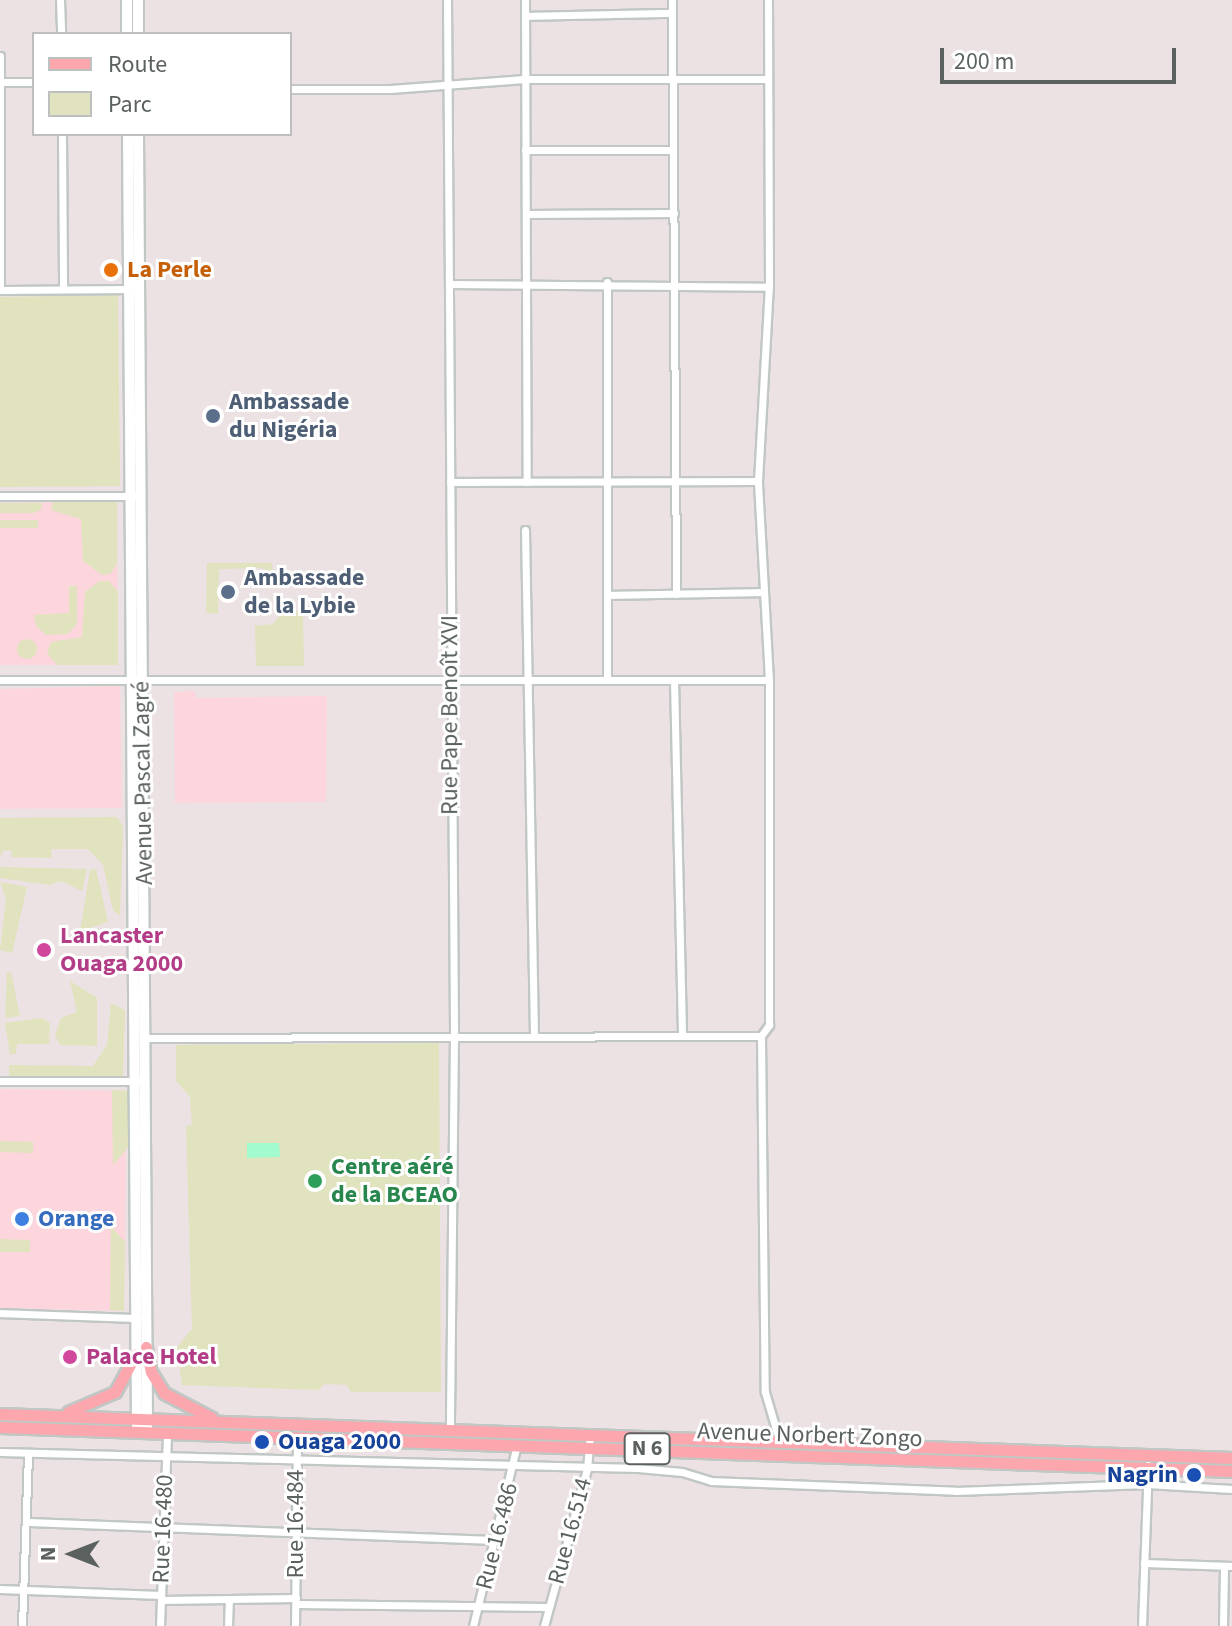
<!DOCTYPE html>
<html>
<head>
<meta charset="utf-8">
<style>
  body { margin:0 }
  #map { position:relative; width:1232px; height:1626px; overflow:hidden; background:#ece1e3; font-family:"Source Sans 3",sans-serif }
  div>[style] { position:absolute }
  .commercial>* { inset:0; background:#fcd6dc }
  .green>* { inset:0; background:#e0e3be }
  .round { border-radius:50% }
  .water>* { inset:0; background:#a2fbcf }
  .roads { filter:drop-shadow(2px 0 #c0c7c5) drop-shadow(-2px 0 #c0c7c5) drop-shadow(0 2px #c0c7c5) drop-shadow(0 -2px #c0c7c5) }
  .street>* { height:7px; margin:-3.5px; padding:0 3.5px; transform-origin:3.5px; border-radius:3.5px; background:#fff }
  .secondary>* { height:10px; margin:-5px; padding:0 5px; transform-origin:5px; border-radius:5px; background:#fff }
  .primary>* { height:11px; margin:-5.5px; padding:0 5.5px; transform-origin:5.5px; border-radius:5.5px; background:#fca6ae }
  .dots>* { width:22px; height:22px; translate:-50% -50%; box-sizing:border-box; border:4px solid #fff; border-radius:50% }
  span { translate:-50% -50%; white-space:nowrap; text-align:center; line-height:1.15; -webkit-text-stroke:6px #fff; paint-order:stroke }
  .shield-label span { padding:2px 6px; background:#fff; border:2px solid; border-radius:6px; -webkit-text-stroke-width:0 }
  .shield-label { font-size:22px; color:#5a615e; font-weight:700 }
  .food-label { font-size:24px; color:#c56008; font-weight:700 }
  .left { translate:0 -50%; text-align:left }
  .service-label { font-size:24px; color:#4e5e75; font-weight:700 }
  .street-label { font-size:24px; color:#5a615e }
  .hotel-label { font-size:24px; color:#b23c85; font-weight:700 }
  .leisure-label { font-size:24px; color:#27864d; font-weight:700 }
  .shop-label { font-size:24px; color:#366cbe; font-weight:700 }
  .transit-label { font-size:24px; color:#164399; font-weight:700 }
  .right { translate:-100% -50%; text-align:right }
  .legend { position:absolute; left:32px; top:32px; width:260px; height:104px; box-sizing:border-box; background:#fff; border:2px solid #bdc0bf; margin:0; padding:10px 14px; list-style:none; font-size:24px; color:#5a615e }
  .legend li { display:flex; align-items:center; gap:16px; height:40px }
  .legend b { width:40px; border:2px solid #bdc0bf }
  .north { position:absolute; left:32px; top:1514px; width:80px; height:80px; -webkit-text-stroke:6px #fff; paint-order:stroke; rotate:270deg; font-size:22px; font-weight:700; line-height:32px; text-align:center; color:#5a615e }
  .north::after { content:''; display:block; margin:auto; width:28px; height:36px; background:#5a615e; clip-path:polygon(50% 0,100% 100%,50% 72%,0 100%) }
  .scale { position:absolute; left:940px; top:48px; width:236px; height:36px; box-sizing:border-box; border:4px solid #5a615e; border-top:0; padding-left:10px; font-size:24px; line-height:28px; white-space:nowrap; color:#5a615e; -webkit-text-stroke:6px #fff; paint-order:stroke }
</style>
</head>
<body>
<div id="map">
  <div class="commercial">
    <div style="clip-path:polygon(117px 501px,118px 665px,0 665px,0 503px)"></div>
    <div style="clip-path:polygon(120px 686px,122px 808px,0 809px,0 689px)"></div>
    <div style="clip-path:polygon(195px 691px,196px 698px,327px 696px,326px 802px,175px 803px,174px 692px)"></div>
    <div style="clip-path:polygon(0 1089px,127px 1091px,146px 1102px,126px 1150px,124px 1311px,0 1308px)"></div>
  </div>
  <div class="green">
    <div style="clip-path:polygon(118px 295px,120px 486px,0 487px,0 297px)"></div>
    <div style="clip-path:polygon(117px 501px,117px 564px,110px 574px,102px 575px,83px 561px,81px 519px,51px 510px,53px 502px)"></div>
    <div style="clip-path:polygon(0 503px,42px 503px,41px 510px,33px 513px,0 513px)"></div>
    <div style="clip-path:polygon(0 520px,38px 520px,38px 528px,0 528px)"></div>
    <div style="clip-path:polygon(207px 563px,272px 563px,273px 574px,262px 568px,219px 569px,218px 614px,206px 613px)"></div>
    <div style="clip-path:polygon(100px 581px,109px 581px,118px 592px,118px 665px,57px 665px,47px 653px,51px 642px,82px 637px,85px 592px)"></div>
    <div style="clip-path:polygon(69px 586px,77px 586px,77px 624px,68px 634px,46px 635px,36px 626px,34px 615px,69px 613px)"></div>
    <div style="clip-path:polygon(284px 611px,303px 612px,304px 666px,256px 666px,255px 626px,273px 624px)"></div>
    <div class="round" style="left:17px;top:639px;width:20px;height:20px"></div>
    <div style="clip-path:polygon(117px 817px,123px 826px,120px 916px,113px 910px,103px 865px,88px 849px,51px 849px,52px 858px,11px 857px,12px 851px,3px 850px,0 858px,0 818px)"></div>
    <div style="clip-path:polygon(0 867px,87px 869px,82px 891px,61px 881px,50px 885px,0 878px)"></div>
    <div style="clip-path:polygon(96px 869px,108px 922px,80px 931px,90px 870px)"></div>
    <div style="clip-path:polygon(0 882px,27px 887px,12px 953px,0 950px,6px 899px)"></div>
    <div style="clip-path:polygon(11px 972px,20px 1016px,5px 1018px,7px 973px)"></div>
    <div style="clip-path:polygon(70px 981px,97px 998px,97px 1046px,60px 1045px,55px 1035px,61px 1018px,77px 1012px)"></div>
    <div style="clip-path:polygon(111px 1003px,125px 1010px,123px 1079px,9px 1077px,9px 1065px,93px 1066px,107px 1045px)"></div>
    <div style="clip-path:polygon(42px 1018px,50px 1023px,49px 1044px,17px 1044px,16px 1054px,10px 1054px,5px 1023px)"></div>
    <div style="clip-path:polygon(439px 1043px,441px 1392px,351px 1392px,347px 1385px,325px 1384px,318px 1390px,182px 1385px,177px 1347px,192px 1329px,186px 1126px,192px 1125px,190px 1097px,176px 1081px,176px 1045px)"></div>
    <div style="clip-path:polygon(112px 1090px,127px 1091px,146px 1102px,126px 1150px,113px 1165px)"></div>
    <div style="clip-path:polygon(0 1141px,33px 1142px,33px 1153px,0 1152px)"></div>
    <div style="clip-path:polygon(111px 1226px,125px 1242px,124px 1311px,110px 1310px)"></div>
    <div style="clip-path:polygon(0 1239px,30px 1240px,30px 1252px,0 1252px)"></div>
  </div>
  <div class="water">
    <div style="clip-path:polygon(247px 1143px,279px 1143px,280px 1157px,247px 1158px)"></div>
  </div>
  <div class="roads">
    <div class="street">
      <div style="left:60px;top:0;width:34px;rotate:88deg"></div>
      <div style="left:447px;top:0;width:1036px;rotate:89.61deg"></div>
      <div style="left:454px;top:1036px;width:394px;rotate:90.6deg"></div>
      <div style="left:525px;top:0;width:482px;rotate:89.8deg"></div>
      <div style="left:672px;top:0;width:594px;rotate:89.61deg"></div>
      <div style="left:525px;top:16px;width:147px;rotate:-1.2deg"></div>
      <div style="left:0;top:56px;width:234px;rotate:90deg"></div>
      <div style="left:0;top:82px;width:34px"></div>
      <div style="left:290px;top:89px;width:100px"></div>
      <div style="left:390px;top:89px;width:135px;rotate:-4.2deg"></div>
      <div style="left:525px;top:79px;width:243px"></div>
      <div style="left:62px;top:134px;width:155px;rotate:89.6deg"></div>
      <div style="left:525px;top:150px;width:148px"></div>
      <div style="left:526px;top:214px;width:148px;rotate:-0.4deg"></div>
      <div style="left:607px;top:282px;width:397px;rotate:90deg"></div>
      <div style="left:449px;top:284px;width:320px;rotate:0.5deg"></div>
      <div style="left:0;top:290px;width:134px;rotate:-0.4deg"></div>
      <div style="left:450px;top:482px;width:308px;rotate:-0.2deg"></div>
      <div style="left:0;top:496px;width:134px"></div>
      <div style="left:525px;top:530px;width:505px;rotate:88.98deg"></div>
      <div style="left:608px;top:595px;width:155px;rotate:-1.1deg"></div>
      <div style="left:0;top:680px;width:769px"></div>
      <div style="left:674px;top:680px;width:353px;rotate:88.7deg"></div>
      <div style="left:761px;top:1036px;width:14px;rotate:-54deg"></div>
      <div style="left:769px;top:1025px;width:345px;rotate:-90deg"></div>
      <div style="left:769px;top:680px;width:199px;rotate:-93.2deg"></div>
      <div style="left:758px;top:481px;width:194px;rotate:-86.8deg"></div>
      <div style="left:769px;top:287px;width:287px;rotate:-90.2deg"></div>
      <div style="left:761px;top:1036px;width:356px;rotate:89.4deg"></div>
      <div style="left:765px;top:1392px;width:50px;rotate:73.7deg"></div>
      <div style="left:144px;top:1038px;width:617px;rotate:-0.19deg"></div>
      <div style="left:0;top:1081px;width:138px"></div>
      <div style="left:0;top:1313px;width:138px;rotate:2.1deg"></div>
      <div style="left:0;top:1452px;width:638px;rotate:1.44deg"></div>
      <div style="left:638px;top:1468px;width:44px;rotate:5.2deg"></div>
      <div style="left:682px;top:1472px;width:30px;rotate:17deg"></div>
      <div style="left:711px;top:1481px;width:245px;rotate:2.3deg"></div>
      <div style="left:956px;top:1491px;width:191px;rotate:-2.1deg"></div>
      <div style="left:1147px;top:1484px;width:85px;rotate:3.4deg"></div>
      <div style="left:26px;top:1522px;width:471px;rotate:2.2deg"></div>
      <div style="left:1144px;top:1563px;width:88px;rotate:2deg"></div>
      <div style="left:0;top:1589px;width:161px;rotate:2.1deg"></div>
      <div style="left:161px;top:1600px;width:135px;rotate:-0.8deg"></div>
      <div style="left:296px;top:1604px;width:253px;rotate:0.7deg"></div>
      <div style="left:22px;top:1626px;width:172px;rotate:-88deg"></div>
      <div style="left:160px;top:1626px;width:193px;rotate:-87.9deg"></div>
      <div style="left:228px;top:1626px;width:27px;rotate:-88deg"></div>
      <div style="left:295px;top:1626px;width:190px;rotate:-89.4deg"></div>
      <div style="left:473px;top:1626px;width:187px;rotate:-76.4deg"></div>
      <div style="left:544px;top:1626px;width:163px;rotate:-74.7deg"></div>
      <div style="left:587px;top:1469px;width:35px;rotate:-85deg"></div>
      <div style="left:1142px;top:1626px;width:161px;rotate:-87.9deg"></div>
      <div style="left:1223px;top:1626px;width:60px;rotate:-89deg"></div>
    </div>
    <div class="secondary">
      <div style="left:127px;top:0;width:34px;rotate:90deg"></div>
      <div style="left:138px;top:0;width:34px;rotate:90deg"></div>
      <div style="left:128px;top:134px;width:1297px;rotate:89.6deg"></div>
      <div style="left:138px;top:134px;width:1292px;rotate:89.6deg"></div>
    </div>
    <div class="primary">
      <div style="left:146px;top:1347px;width:25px;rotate:79deg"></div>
      <div style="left:151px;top:1372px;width:25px;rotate:58deg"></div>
      <div style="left:164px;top:1393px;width:54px;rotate:27.5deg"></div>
      <div style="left:68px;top:1412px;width:51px;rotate:-23.1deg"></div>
      <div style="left:115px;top:1392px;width:43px;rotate:-61.1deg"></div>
      <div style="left:0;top:1414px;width:1233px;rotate:2.05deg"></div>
      <div style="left:0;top:1427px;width:1233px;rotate:2.05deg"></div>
    </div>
  </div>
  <div class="dots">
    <div style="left:111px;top:270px;background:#e8710a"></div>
    <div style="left:213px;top:416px;background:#5c6f8a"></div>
    <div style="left:228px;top:592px;background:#5c6f8a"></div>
    <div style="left:44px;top:950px;background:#d1479c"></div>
    <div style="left:315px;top:1181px;background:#2e9e5b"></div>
    <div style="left:22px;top:1219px;background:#3f7fe0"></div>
    <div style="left:70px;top:1357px;background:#d1479c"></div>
    <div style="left:262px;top:1442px;background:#1a4fb4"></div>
    <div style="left:1194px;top:1475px;background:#1a4fb4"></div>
  </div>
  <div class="shield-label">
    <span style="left:647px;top:1449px">N 6</span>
  </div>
  <div class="food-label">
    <span class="left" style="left:127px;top:270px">La Perle</span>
  </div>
  <div class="service-label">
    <span class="left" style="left:229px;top:416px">Ambassade<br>du Nigéria</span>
    <span class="left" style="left:244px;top:592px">Ambassade<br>de la Lybie</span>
  </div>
  <div class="street-label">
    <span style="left:450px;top:715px;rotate:-90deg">Rue Pape Benoît XVI</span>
    <span style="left:143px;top:783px;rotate:-91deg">Avenue Pascal Zagré</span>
    <span style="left:810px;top:1435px;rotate:2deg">Avenue Norbert Zongo</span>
    <span style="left:296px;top:1524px;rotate:-90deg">Rue 16.484</span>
    <span style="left:163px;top:1529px;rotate:-88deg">Rue 16.480</span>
    <span style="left:570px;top:1531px;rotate:-75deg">Rue 16.514</span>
    <span style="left:497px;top:1536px;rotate:-76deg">Rue 16.486</span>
  </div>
  <div class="hotel-label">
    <span class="left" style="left:60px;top:950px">Lancaster<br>Ouaga 2000</span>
    <span class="left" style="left:86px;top:1357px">Palace Hotel</span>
  </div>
  <div class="leisure-label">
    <span class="left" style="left:331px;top:1181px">Centre aéré<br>de la BCEAO</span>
  </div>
  <div class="shop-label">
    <span class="left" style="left:38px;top:1219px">Orange</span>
  </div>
  <div class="transit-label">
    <span class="left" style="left:278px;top:1442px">Ouaga 2000</span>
    <span class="right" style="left:1178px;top:1475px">Nagrin</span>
  </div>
  <ul class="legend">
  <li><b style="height:10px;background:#fca6ae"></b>Route</li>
  <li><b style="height:22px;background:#e0e3be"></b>Parc</li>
  </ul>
  <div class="north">N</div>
  <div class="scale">200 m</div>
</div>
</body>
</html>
